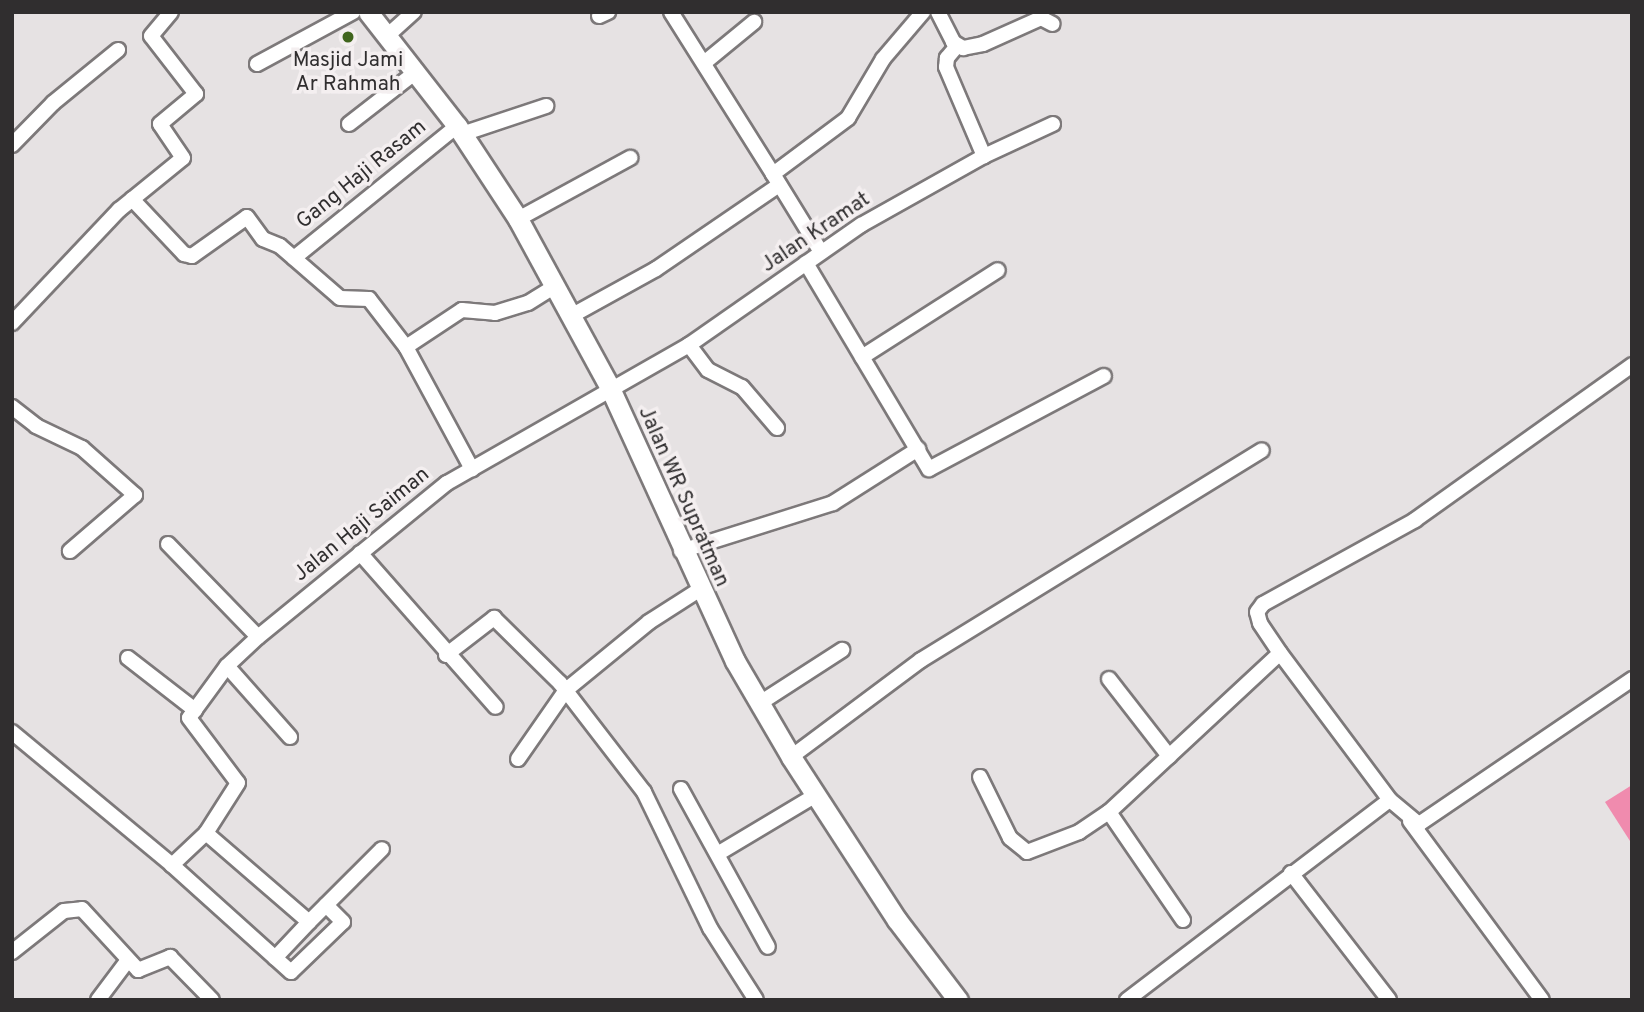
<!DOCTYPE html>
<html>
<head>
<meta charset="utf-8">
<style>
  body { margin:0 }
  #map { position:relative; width:1644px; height:1012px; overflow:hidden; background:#e6e2e3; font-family:Overpass,sans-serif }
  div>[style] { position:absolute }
  .water>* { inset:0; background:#f08bae }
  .roads { filter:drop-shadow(2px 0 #7d797a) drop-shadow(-2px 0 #7d797a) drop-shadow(0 2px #7d797a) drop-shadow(0 -2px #7d797a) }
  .minor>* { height:14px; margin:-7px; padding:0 7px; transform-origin:7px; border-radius:7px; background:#fff }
  .tertiary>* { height:19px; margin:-9.5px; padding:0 9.5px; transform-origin:9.5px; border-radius:9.5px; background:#fff }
  .dots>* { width:19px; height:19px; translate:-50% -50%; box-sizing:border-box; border:4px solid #f4eff0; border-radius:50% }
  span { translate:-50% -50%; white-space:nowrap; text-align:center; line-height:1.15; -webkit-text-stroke:7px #f4eff0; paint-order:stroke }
  .poi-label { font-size:21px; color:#302e2f }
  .street-label { font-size:21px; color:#302e2f }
  .frame { position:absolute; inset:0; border:14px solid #302e2f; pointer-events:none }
</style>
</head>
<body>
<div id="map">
  <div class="water">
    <div style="clip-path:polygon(1632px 785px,1632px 839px,1630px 841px,1605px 802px)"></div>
  </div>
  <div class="roads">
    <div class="minor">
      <div style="left:671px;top:12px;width:191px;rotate:57.8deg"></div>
      <div style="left:938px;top:12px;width:34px;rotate:63deg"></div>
      <div style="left:953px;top:42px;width:12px;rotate:31deg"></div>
      <div style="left:963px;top:48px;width:20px;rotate:-11deg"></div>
      <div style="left:983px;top:44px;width:64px;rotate:-24.1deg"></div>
      <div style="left:1041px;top:18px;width:13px;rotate:27deg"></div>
      <div style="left:599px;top:16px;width:10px;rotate:-24deg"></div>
      <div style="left:387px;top:36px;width:36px;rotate:-42deg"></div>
      <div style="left:957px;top:46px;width:16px;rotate:130deg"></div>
      <div style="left:947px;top:58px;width:9px;rotate:96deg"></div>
      <div style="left:946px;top:67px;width:97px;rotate:66.9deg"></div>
      <div style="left:704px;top:63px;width:65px;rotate:-39.4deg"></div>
      <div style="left:257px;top:64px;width:109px;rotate:-28.4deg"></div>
      <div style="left:349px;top:124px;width:86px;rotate:-37.9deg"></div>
      <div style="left:462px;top:134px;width:89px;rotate:-18.4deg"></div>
      <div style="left:12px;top:145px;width:59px;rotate:-45.7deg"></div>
      <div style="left:53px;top:103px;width:84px;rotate:-39.2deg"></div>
      <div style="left:132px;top:199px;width:76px;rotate:46.6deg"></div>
      <div style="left:184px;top:254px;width:8px;rotate:14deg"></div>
      <div style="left:192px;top:256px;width:67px;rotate:-35.3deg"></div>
      <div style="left:247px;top:217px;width:27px;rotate:54deg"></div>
      <div style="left:263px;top:239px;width:18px;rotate:22deg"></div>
      <div style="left:280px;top:246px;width:79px;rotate:40.9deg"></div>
      <div style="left:340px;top:298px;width:29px;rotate:2deg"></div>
      <div style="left:369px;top:299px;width:61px;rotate:52.4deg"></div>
      <div style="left:406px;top:347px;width:139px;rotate:61.6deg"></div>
      <div style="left:518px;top:219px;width:128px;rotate:-28.6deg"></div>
      <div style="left:821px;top:252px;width:92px;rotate:-121.6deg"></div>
      <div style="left:773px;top:174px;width:94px;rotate:-36.7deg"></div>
      <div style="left:848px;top:118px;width:69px;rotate:-59.3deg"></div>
      <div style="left:883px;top:59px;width:62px;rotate:-49.6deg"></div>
      <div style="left:294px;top:258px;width:210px;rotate:-39deg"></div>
      <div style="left:806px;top:263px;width:240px;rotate:59.2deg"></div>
      <div style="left:929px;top:469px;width:198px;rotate:-28deg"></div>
      <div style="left:571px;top:316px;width:97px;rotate:-28.9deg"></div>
      <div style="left:656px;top:269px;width:149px;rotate:-34.3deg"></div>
      <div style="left:12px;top:323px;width:156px;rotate:-46.6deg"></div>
      <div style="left:119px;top:210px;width:82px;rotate:-39.1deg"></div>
      <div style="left:183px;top:158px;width:41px;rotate:-124.1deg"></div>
      <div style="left:160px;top:124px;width:47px;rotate:-39.8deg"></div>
      <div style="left:196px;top:94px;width:73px;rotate:-127.8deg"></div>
      <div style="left:151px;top:36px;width:31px;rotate:-50deg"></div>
      <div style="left:689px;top:345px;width:31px;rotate:53deg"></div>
      <div style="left:708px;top:370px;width:38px;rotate:27deg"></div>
      <div style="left:742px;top:387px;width:54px;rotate:49.5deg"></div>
      <div style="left:406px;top:347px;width:67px;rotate:-33.5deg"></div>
      <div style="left:462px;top:310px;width:33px;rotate:5deg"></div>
      <div style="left:495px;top:313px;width:34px;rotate:-17deg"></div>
      <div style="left:528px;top:303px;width:31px;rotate:-32deg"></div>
      <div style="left:862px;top:357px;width:161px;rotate:-32.6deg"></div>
      <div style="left:12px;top:407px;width:31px;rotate:38deg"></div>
      <div style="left:36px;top:426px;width:51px;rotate:25.6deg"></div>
      <div style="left:82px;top:448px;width:71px;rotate:41.6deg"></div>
      <div style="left:135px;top:495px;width:86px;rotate:139.3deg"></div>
      <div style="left:168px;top:544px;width:129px;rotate:45.9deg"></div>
      <div style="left:258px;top:637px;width:244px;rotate:-39.2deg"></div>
      <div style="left:447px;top:483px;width:279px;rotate:-29.7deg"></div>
      <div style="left:689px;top:345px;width:210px;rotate:-34.9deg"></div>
      <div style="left:861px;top:225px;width:141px;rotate:-29.3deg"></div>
      <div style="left:984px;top:156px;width:76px;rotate:-24.9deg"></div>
      <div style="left:681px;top:551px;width:159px;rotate:-17.5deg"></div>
      <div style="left:833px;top:503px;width:101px;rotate:-32.4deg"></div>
      <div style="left:360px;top:553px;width:205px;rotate:48.6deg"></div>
      <div style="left:258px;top:637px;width:42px;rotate:136.9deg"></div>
      <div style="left:227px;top:666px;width:64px;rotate:126.2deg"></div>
      <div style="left:189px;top:718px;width:81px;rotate:53deg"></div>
      <div style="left:238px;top:783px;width:59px;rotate:122.6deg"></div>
      <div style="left:206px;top:833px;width:47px;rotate:136.7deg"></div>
      <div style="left:172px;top:865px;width:160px;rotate:42deg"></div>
      <div style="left:291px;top:972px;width:72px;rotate:-43.9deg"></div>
      <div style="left:343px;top:922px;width:24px;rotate:-135deg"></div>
      <div style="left:1280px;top:653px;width:184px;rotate:53.2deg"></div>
      <div style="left:1390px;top:800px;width:38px;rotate:40deg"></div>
      <div style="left:1419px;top:824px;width:258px;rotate:-34.2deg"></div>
      <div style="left:446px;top:655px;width:61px;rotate:-37.6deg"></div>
      <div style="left:494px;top:618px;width:93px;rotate:44.6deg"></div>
      <div style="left:560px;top:683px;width:138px;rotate:52.4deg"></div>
      <div style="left:644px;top:792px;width:151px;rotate:64.1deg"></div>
      <div style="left:710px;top:928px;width:85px;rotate:57.4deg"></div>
      <div style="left:128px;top:658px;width:85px;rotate:37.8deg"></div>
      <div style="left:227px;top:666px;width:95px;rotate:48.4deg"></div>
      <div style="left:1109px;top:679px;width:98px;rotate:52.1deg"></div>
      <div style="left:760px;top:703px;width:98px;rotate:-32.9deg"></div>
      <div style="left:12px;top:732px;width:208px;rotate:39.7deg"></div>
      <div style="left:791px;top:757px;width:162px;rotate:-36.7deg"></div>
      <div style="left:921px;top:660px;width:400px;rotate:-31.6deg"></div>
      <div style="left:518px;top:759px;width:84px;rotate:-55.2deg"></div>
      <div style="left:566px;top:690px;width:107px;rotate:-39.3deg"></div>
      <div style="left:649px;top:622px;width:59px;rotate:-32.6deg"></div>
      <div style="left:980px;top:777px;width:68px;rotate:63.8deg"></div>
      <div style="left:1010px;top:838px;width:22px;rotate:39deg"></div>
      <div style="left:1027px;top:852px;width:56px;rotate:-21deg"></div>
      <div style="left:1079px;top:832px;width:36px;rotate:-34deg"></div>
      <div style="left:1109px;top:812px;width:233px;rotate:-42.9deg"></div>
      <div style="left:1280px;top:653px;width:36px;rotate:-124deg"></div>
      <div style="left:1260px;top:623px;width:11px;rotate:-105deg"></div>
      <div style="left:1257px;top:612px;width:10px;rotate:-53deg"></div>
      <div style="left:1263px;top:604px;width:174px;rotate:-28.9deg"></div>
      <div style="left:1415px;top:520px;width:267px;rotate:-35.5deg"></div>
      <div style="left:681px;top:789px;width:180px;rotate:61.2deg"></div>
      <div style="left:1109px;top:812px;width:131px;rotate:55.6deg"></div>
      <div style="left:1410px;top:821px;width:222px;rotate:53.6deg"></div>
      <div style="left:206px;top:833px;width:136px;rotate:40.8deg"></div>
      <div style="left:309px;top:922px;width:103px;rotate:-45deg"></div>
      <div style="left:719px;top:853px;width:113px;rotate:-30.9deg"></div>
      <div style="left:1291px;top:873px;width:160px;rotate:52.3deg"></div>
      <div style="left:12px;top:952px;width:66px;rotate:-38.3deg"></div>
      <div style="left:64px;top:911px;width:18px;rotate:-6deg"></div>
      <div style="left:82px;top:909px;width:83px;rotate:47.4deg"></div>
      <div style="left:138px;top:970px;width:35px;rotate:-22deg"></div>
      <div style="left:170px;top:957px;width:60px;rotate:45.7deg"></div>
      <div style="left:275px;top:958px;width:50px;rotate:-46.6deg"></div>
      <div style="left:98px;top:1000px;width:50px;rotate:-53.1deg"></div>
      <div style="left:1127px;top:1000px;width:330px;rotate:-37.3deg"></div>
    </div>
    <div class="tertiary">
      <div style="left:368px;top:12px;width:145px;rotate:52deg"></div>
      <div style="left:457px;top:126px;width:111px;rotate:56.7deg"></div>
      <div style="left:518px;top:219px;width:192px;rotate:61.4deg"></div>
      <div style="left:610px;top:388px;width:300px;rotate:65.4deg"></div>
      <div style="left:735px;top:661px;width:111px;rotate:59.7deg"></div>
      <div style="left:791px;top:757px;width:194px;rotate:57deg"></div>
      <div style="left:897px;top:920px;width:101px;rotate:52.7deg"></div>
    </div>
  </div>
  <div class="dots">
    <div style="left:348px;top:37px;background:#40651d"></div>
  </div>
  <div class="poi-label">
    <span style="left:348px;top:73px">Masjid Jami<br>Ar Rahmah</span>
  </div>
  <div class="street-label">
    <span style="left:362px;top:175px;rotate:-39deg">Gang Haji Rasam</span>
    <span style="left:816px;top:233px;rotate:-34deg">Jalan Kramat</span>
    <span style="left:683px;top:497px;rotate:66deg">Jalan WR Supratman</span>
    <span style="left:362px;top:525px;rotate:-39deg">Jalan Haji Saiman</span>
  </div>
  <div class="frame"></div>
</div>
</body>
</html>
